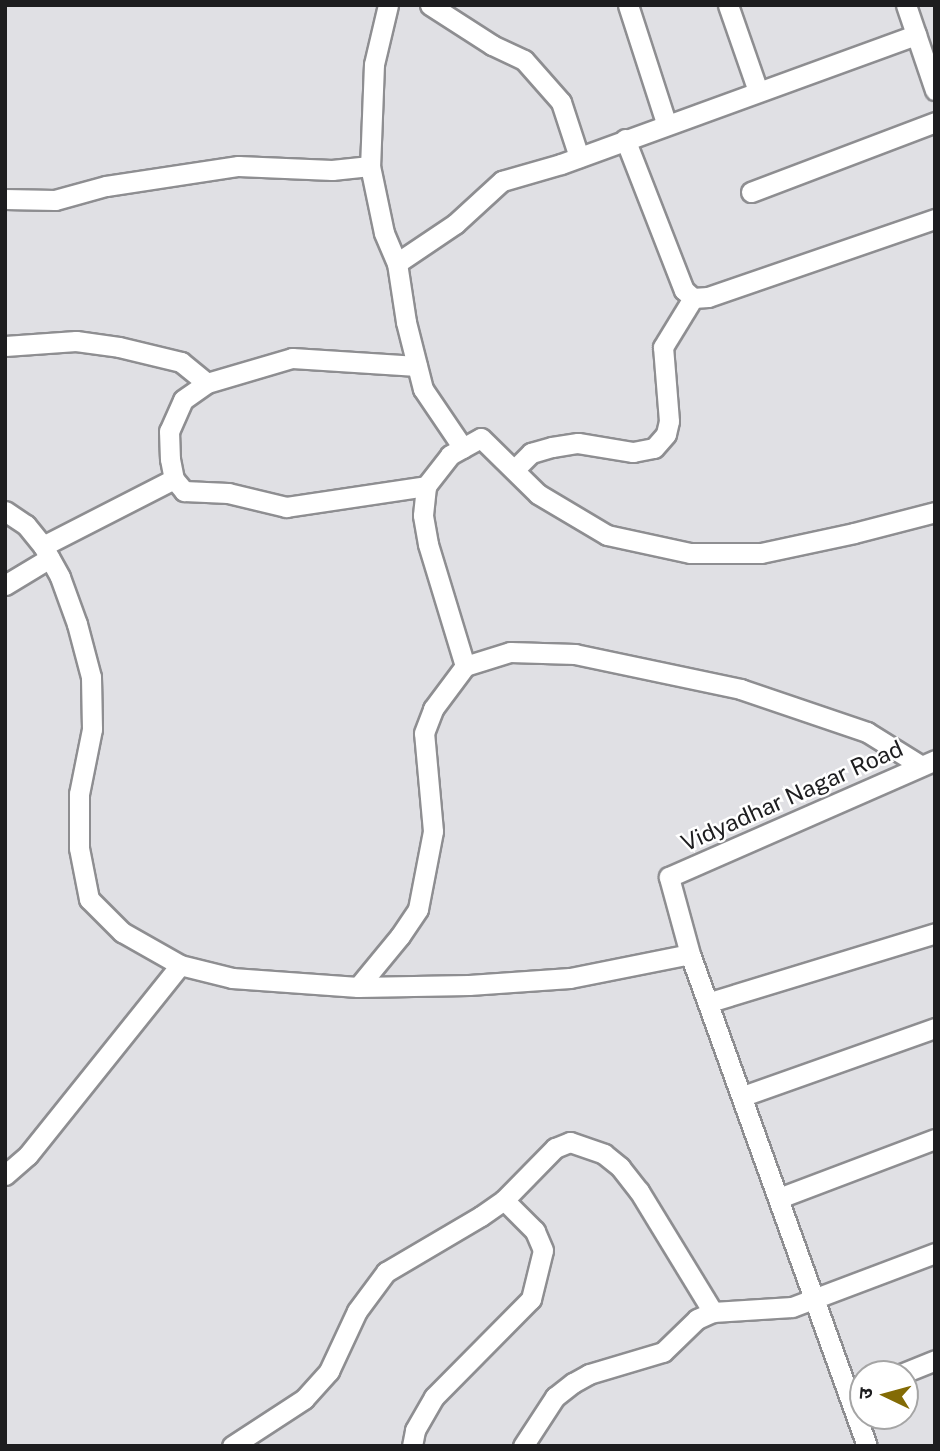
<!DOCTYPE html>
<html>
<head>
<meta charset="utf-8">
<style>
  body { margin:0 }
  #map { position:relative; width:940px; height:1451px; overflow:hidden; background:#e0e0e4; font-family:"Public Sans","Noto Sans Devanagari",sans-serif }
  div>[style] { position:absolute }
  .roads { filter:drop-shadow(2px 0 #8e8e91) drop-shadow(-2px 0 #8e8e91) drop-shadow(0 2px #8e8e91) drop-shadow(0 -2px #8e8e91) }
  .minor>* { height:19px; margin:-9.5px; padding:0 9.5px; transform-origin:9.5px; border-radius:9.5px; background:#fff }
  span { translate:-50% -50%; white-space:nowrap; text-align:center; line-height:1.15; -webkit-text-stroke:5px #fff; paint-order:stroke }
  .street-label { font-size:23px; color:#1d1d1f }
  .frame { position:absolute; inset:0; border:7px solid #1d1d1f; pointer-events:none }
  .north { position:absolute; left:849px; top:1360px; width:70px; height:70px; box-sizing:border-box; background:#fff; border:2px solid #a5a5a5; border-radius:50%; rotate:275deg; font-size:19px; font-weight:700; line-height:28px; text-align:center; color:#1d1d1f }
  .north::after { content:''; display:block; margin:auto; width:24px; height:32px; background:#836b05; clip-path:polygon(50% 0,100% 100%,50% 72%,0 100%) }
</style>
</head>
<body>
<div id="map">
  <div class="roads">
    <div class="minor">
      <div style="left:388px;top:5px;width:61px;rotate:103.3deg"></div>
      <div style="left:374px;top:64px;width:102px;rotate:92.2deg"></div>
      <div style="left:370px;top:166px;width:68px;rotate:78.2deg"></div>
      <div style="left:384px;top:233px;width:33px;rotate:67deg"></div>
      <div style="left:397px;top:263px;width:60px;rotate:81.3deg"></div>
      <div style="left:406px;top:322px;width:69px;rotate:75.8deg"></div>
      <div style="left:423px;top:389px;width:71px;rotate:55.9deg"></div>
      <div style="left:430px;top:5px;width:74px;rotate:32.8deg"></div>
      <div style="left:492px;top:45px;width:35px;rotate:25deg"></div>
      <div style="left:524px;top:60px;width:56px;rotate:48.6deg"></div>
      <div style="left:561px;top:102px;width:58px;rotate:71.9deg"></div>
      <div style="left:628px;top:5px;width:124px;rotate:72.1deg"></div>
      <div style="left:728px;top:5px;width:91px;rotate:70.8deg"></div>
      <div style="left:906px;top:5px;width:90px;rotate:71.2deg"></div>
      <div style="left:625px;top:139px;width:162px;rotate:68.7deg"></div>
      <div style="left:684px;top:290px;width:12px;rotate:42deg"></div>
      <div style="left:693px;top:298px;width:15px;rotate:-4deg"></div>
      <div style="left:708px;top:297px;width:240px;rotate:-19deg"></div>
      <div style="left:751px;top:192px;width:197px;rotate:-20.8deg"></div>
      <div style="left:5px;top:199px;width:50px;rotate:1.1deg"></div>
      <div style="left:55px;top:200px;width:53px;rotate:-15.4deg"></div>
      <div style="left:106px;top:186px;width:134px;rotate:-8.6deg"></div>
      <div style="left:238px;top:166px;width:94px;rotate:2.4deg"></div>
      <div style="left:332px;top:170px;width:38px;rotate:-6deg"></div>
      <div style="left:397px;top:263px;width:70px;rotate:-33.9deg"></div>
      <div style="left:455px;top:224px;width:64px;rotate:-42.5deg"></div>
      <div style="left:502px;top:181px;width:61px;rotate:-16.1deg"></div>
      <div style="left:561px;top:164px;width:378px;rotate:-20deg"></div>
      <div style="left:5px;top:346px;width:71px;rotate:-4deg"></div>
      <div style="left:76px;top:341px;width:43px;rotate:7.9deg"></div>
      <div style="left:119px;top:347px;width:64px;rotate:13.6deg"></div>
      <div style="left:181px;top:362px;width:33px;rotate:39deg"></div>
      <div style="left:417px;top:366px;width:125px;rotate:-176.3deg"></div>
      <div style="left:292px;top:358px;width:89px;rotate:163.6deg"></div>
      <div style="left:207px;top:383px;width:29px;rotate:145deg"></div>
      <div style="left:183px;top:400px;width:34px;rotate:114deg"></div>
      <div style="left:169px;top:431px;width:28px;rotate:88deg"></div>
      <div style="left:170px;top:459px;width:20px;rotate:79deg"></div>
      <div style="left:174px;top:479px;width:16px;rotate:50deg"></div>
      <div style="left:184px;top:491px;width:44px;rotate:2.6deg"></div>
      <div style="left:228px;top:493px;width:60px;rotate:13.6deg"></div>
      <div style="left:286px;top:507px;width:142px;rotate:-8.5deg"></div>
      <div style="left:515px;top:469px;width:23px;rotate:-45deg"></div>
      <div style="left:531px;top:453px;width:22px;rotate:-16deg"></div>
      <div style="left:552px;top:447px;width:26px;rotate:-9deg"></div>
      <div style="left:578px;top:443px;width:56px;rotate:9.3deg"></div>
      <div style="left:633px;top:452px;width:21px;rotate:-11deg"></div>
      <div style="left:654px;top:448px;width:18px;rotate:-49deg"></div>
      <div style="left:666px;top:434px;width:13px;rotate:-77deg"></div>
      <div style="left:669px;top:421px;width:74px;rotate:-94.6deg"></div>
      <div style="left:663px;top:347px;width:57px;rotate:-58.5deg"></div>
      <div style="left:5px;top:511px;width:25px;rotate:34deg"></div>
      <div style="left:26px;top:525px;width:27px;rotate:51deg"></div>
      <div style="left:43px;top:546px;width:35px;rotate:61deg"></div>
      <div style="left:60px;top:577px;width:50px;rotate:70.1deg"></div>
      <div style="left:77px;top:624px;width:55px;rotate:75.2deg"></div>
      <div style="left:91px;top:677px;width:52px;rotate:88.9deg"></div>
      <div style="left:92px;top:729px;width:66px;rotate:101.3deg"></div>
      <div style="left:79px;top:794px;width:54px;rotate:90deg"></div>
      <div style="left:79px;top:848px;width:52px;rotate:78.9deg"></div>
      <div style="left:89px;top:899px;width:47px;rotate:45deg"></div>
      <div style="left:122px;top:932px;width:67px;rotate:29.6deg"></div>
      <div style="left:180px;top:965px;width:54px;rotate:14deg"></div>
      <div style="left:232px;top:978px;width:126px;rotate:4.1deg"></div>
      <div style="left:358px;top:987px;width:111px;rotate:-1deg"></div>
      <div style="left:469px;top:985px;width:101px;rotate:-4deg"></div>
      <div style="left:570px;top:978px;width:122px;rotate:-11.3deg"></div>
      <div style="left:43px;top:546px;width:147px;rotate:-27.1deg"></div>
      <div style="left:5px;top:585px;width:52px;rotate:-31deg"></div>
      <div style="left:920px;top:765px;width:62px;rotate:-148.1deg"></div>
      <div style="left:867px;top:732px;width:133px;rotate:-161.2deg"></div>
      <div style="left:741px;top:689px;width:170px;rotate:-168.1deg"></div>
      <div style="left:575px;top:654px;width:65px;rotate:-178.2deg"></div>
      <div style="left:510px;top:652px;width:47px;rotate:162.7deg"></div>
      <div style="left:465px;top:666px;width:127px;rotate:-106.9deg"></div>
      <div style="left:428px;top:544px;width:29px;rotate:-100deg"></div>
      <div style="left:423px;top:515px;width:29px;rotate:-84deg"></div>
      <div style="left:426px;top:486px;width:39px;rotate:-52deg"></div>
      <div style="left:450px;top:455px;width:35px;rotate:-29deg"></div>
      <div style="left:481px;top:438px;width:80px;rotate:44.5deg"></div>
      <div style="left:538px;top:494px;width:80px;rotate:30.7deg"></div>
      <div style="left:607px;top:535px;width:85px;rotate:12.2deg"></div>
      <div style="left:690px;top:553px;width:71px"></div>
      <div style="left:761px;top:553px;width:95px;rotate:-12.1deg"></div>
      <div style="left:854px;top:533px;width:84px;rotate:-14.5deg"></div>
      <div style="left:358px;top:987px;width:66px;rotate:-50.5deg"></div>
      <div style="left:400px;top:936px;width:32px;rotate:-56deg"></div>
      <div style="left:418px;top:909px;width:79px;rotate:-79.1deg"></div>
      <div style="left:433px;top:831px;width:98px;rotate:-95.2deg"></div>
      <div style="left:424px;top:733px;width:26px;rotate:-69deg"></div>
      <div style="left:433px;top:709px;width:54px;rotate:-53.3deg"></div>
      <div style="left:710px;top:1002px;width:235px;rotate:-17deg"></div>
      <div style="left:743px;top:1096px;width:204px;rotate:-19.5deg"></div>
      <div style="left:5px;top:1175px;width:30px;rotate:-41deg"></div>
      <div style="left:28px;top:1155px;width:243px;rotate:-51.3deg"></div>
      <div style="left:779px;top:1198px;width:167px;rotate:-20.7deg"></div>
      <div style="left:901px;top:1374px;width:37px;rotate:-22deg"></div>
      <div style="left:232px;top:1446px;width:86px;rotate:-33.1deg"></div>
      <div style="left:304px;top:1399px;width:38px;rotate:-48deg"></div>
      <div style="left:329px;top:1371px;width:66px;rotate:-65deg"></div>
      <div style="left:357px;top:1311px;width:49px;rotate:-53.4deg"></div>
      <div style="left:386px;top:1272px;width:110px;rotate:-30.5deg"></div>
      <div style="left:481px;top:1216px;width:28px;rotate:-35deg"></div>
      <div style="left:504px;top:1200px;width:73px;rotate:-45.6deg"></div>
      <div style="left:555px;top:1148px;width:16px;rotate:-22deg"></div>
      <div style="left:570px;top:1142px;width:36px;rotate:19deg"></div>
      <div style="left:604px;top:1154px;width:21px;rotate:39deg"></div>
      <div style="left:620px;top:1167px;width:31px;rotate:52deg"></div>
      <div style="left:639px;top:1191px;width:142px;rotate:58.6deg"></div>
      <div style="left:412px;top:1446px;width:16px;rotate:-79deg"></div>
      <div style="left:415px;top:1430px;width:38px;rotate:-60deg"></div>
      <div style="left:434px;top:1397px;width:138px;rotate:-45.3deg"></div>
      <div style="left:531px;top:1299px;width:50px;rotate:-76.2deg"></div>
      <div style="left:543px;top:1250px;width:21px;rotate:-113deg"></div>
      <div style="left:535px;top:1231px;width:44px;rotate:-135deg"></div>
      <div style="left:523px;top:1446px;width:59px;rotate:-56.9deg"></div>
      <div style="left:555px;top:1397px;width:23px;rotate:-38deg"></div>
      <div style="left:573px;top:1383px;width:18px;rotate:-29deg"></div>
      <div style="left:589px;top:1374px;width:77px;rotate:-16.6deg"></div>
      <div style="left:663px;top:1352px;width:47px;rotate:-44.1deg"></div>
      <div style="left:697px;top:1319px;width:17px;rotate:-24deg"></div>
      <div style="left:713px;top:1312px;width:79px;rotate:-3.6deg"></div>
      <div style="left:792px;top:1307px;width:153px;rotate:-20.7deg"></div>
      <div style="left:867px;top:1446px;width:523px;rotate:-109.79deg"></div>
      <div style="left:690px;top:954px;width:80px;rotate:-105.3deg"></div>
      <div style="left:669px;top:877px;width:291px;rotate:-23.7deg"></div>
    </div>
  </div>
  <div class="street-label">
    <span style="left:792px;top:796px;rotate:-24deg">Vidyadhar Nagar Road</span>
  </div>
  <div class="frame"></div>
  <div class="north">उ</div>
</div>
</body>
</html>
